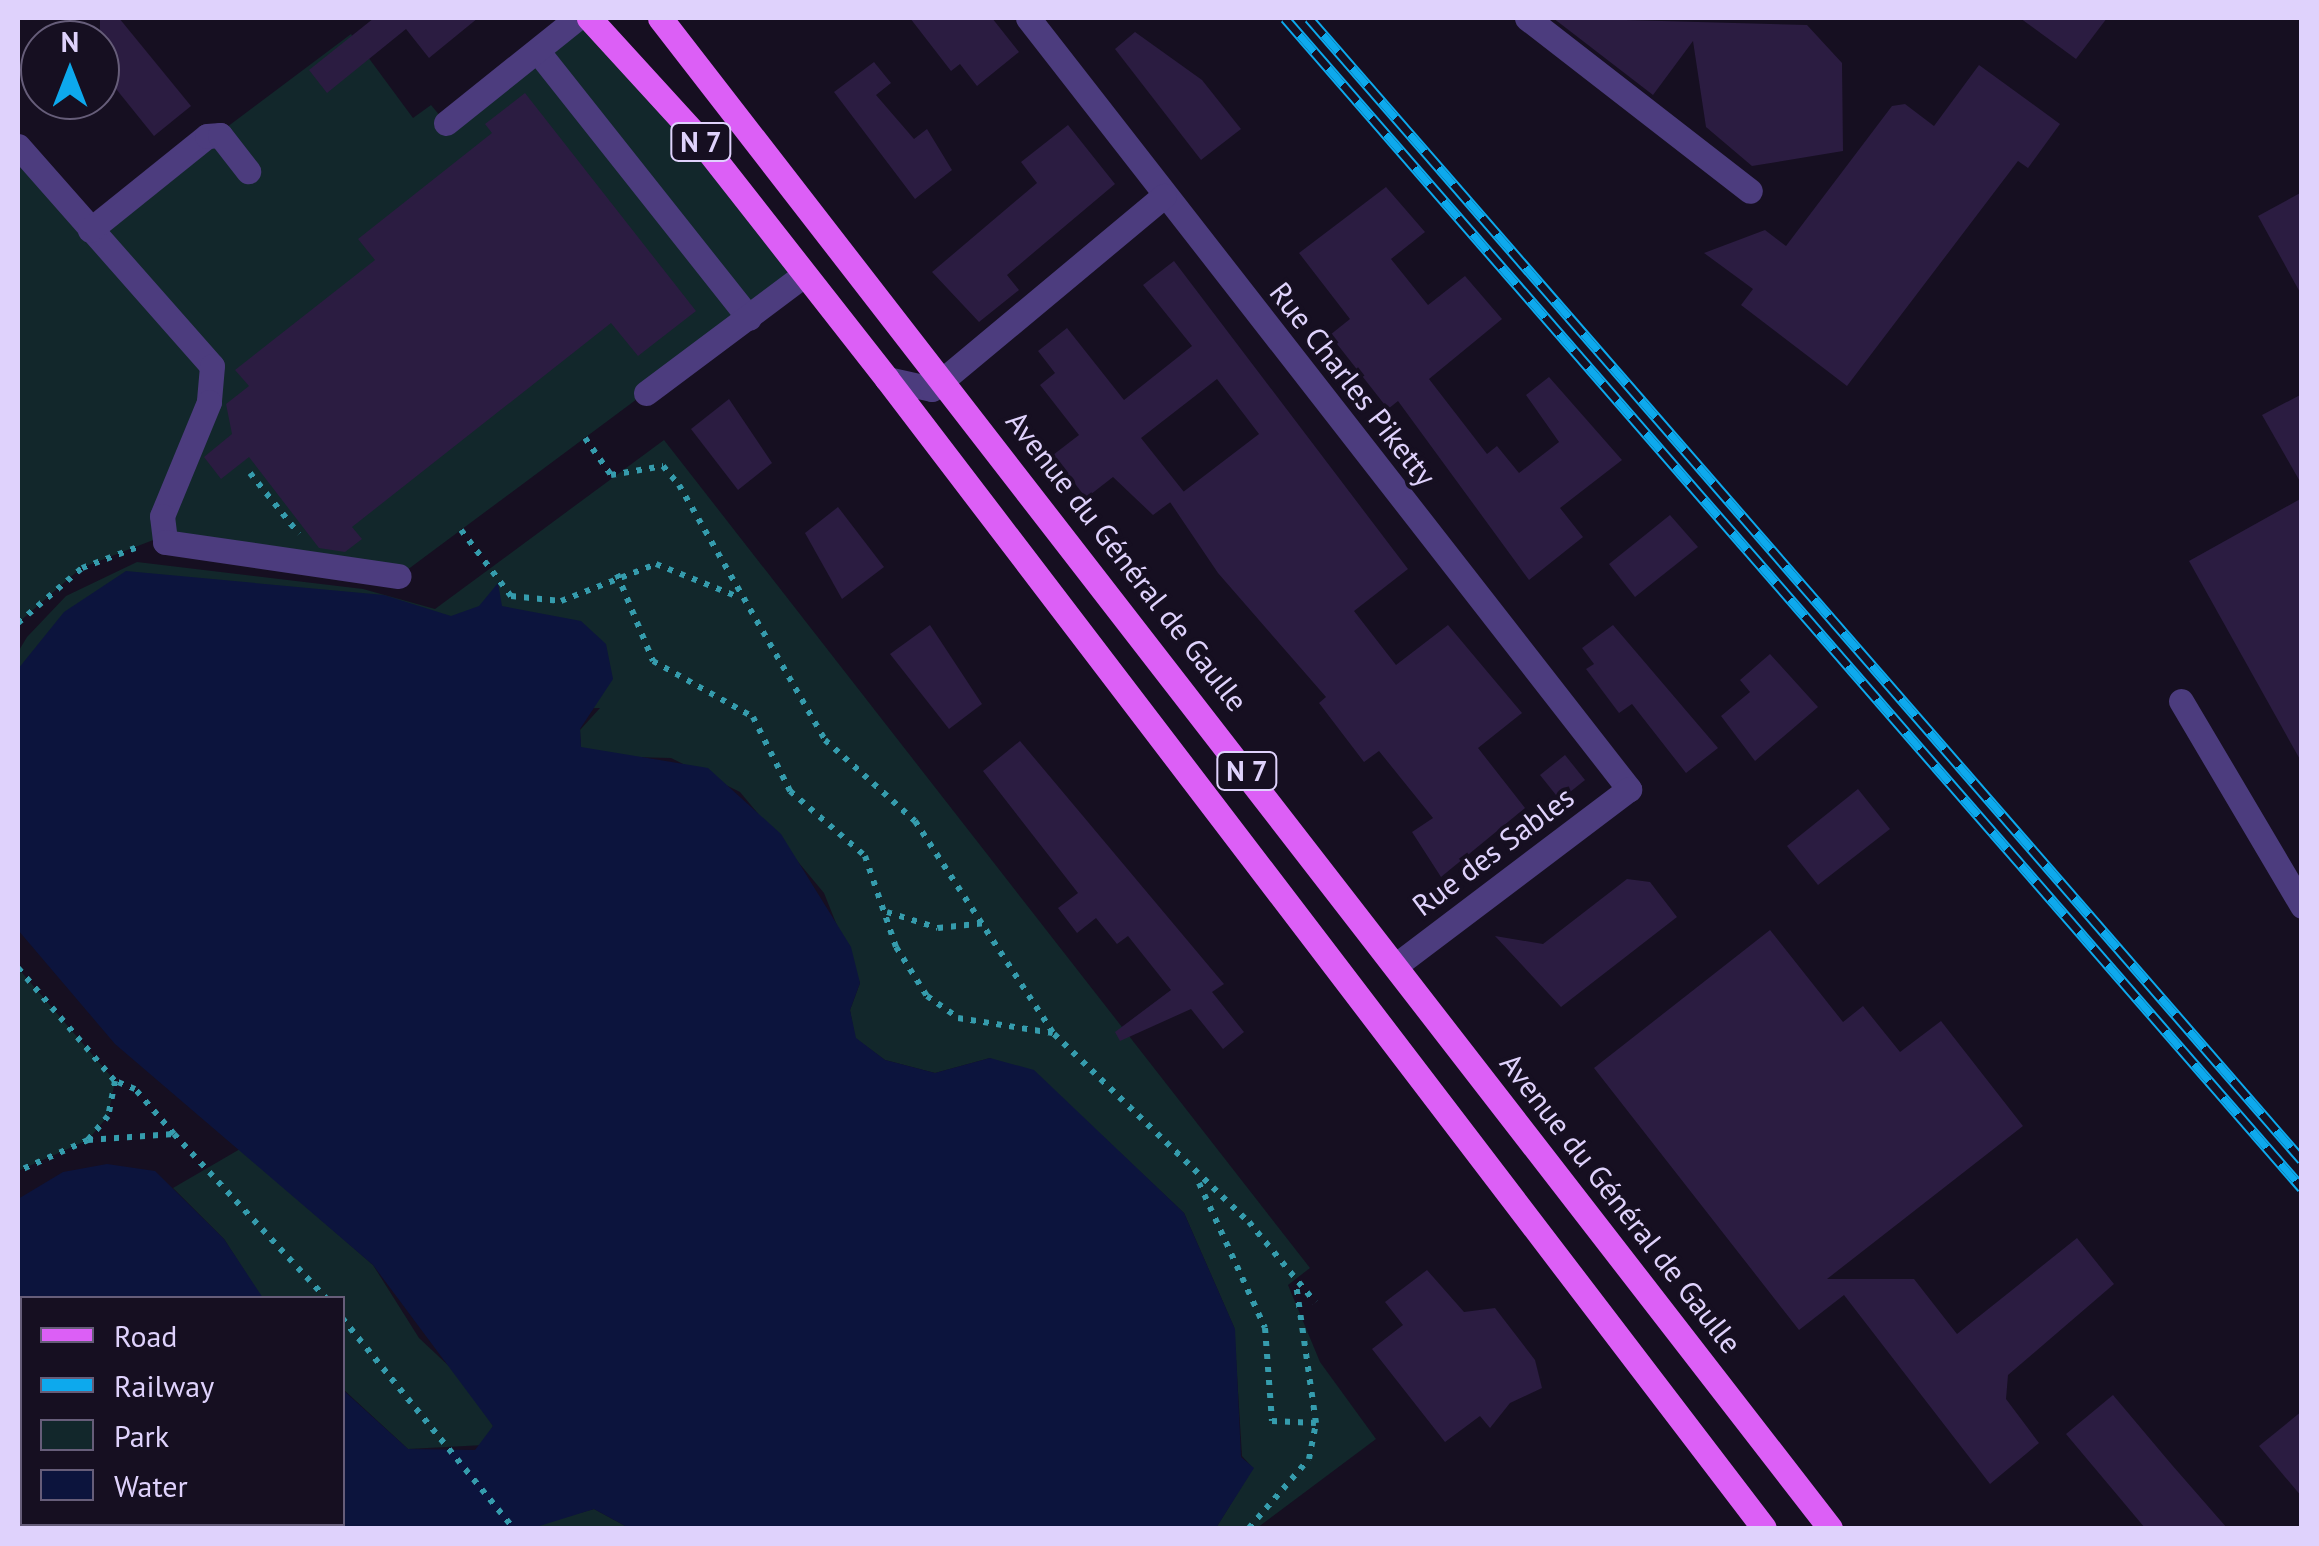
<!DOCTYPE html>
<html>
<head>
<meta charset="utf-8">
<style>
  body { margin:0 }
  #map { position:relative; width:2319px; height:1546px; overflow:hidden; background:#160f21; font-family:"PT Sans",sans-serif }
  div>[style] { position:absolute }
  .green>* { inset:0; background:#12272b }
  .water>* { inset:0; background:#0c143d }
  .building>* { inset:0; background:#2b1c41 }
  .path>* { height:6px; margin-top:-3px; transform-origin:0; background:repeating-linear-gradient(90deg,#359cad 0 5px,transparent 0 13px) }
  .minor>* { height:25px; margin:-12.5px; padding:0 12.5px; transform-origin:12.5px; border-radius:12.5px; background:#4c3c7e }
  .major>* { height:25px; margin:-12.5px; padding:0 12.5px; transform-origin:12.5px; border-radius:12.5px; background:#dc5ff6 }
  .rail>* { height:11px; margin-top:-5.5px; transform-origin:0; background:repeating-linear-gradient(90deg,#160f21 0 22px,#0da9ed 0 44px); box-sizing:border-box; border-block:2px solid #0da9ed }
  span { translate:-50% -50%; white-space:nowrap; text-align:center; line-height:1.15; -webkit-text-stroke:8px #160f21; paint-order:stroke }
  .shield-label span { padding:2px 8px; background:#160f21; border:2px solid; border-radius:8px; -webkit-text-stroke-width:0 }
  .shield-label { font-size:28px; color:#dfd2fc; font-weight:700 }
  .street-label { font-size:30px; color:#dfd2fc }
  .frame { position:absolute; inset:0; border:20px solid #dfd2fc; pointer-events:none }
  .legend { position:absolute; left:20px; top:1296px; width:325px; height:230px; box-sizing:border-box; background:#160f21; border:2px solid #665d79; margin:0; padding:12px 18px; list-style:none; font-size:30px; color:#dfd2fc }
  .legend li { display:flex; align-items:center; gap:20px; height:50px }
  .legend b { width:50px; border:2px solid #665d79 }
  .north { position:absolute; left:20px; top:20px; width:100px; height:100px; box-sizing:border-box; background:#160f21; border:2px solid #665d79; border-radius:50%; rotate:0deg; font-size:28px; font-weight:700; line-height:40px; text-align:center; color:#dfd2fc }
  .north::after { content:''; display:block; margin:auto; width:35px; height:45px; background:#0da9ed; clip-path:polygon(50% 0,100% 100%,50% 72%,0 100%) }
</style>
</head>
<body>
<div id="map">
  <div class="green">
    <div style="clip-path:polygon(589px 18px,801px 277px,399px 576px,161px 537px,81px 568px,18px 623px,18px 146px,91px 229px,351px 34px,413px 118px,431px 105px,446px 123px)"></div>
    <div style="clip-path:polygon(664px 440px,1310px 1268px,1288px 1285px,1320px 1362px,1376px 1439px,1257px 1528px,1216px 1528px,1253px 1468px,1242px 1456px,1234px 1327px,1184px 1213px,1062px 1098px,990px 1058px,935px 1073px,885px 1060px,855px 1038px,850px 1010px,860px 983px,824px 893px,740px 792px,671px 758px,595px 756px,581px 747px,580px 730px,600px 708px,18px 722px,18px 652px,27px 637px,66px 596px,137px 562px,363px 589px,435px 609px)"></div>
    <div style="clip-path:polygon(18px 968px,115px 1081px,108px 1116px,88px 1140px,18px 1171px)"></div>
    <div style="clip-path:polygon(240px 1149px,373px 1265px,419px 1338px,468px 1384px,493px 1426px,484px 1445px,408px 1449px,343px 1389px,342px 1298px,262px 1298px,224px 1239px,173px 1188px)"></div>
    <div style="clip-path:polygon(594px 1509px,629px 1528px,533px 1528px,540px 1524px)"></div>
  </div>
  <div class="water">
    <div style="clip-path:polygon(126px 571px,384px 595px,451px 616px,479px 606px,498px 583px,502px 606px,581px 621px,606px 644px,613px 679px,580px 729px,581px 747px,708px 768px,781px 834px,851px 947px,860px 983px,850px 1010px,856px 1038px,885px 1060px,935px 1073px,990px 1058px,1034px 1070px,1184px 1213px,1235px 1329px,1241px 1457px,1254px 1468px,1216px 1528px,629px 1528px,594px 1509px,533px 1528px,18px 1528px,18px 1199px,63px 1172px,107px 1164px,155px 1171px,224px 1239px,263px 1298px,22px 1298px,22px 1524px,342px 1524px,343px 1390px,408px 1449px,475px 1450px,493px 1426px,373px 1265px,115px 1044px,18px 930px,18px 669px,64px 612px)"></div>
  </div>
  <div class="building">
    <div style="clip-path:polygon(100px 18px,119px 18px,191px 106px,154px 136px,100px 69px)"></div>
    <div style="clip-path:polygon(374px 18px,478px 18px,429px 58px,406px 29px,327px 93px,309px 70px)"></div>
    <div style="clip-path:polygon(910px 18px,992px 18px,1019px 52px,977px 86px,960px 64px,951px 71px)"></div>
    <div style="clip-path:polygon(1553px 18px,1807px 25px,1842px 63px,1843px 151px,1752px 166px,1706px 127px,1693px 41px,1653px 95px)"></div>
    <div style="clip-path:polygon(2020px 18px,2107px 18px,2076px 59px)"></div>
    <div style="clip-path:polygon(1135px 32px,1202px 80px,1241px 129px,1201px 160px,1115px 49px)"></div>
    <div style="clip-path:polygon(874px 62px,891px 83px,876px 95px,914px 139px,927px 129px,952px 170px,915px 199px,834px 92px)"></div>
    <div style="clip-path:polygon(1979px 65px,2060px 124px,2028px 168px,2018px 161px,1847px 386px,1741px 305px,1753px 289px,1704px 253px,1765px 230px,1786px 246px,1892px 106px,1905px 104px,1934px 126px)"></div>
    <div style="clip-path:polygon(525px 93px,696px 311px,638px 356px,611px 323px,352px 527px,362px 539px,345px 552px,319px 548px,249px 457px,221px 479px,204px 457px,232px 434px,226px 404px,249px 386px,235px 370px,375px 260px,358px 239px,492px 133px,485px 124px)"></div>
    <div style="clip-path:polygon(1068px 125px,1115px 184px,1007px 275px,1019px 290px,979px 322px,932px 272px,1037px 183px,1021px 162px)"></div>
    <div style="clip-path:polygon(1386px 187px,1425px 232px,1391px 259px,1428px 305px,1465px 276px,1502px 319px,1429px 379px,1487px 454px,1497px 446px,1519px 473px,1559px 442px,1526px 395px,1549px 377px,1622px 460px,1560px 508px,1583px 537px,1529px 580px,1398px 401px,1388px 409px,1330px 335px,1350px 319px,1299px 253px)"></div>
    <div style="clip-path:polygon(2302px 192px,2302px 296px,2258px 216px)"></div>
    <div style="clip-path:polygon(1174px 261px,1408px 569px,1354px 611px,1396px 665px,1448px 625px,1522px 713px,1478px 748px,1525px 808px,1441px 877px,1412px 832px,1433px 818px,1379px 751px,1364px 762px,1319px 703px,1326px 697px,1218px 573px,1170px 502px,1259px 434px,1217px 379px,1141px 438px,1184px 492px,1153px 515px,1113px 477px,1086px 498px,1053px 455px,1079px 435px,1040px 385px,1055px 373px,1038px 351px,1067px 328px,1124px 400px,1192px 346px,1143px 285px)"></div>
    <div style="clip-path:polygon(2302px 394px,2302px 485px,2262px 415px)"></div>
    <div style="clip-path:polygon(729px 399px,772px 463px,738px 490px,691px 429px)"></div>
    <div style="clip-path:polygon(2302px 498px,2302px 763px,2189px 561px)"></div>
    <div style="clip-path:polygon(838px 507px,884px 567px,842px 599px,805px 533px)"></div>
    <div style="clip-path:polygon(1670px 515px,1698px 547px,1635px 597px,1609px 564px)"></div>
    <div style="clip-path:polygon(930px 625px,982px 704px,949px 729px,890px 654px)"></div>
    <div style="clip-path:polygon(1613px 625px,1718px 748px,1686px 773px,1632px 704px,1619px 713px,1586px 669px,1594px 664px,1582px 648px)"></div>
    <div style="clip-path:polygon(1770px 654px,1818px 707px,1755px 761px,1721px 716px,1750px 692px,1740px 680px)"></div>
    <div style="clip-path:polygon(1020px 741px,1224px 984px,1212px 992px,1244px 1032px,1223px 1049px,1191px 1009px,1120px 1041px,1115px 1032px,1171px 990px,1128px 936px,1117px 944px,1096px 918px,1077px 933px,1058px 908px,1078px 893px,983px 771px)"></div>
    <div style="clip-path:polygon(1565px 755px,1585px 780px,1560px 800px,1540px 775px)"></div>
    <div style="clip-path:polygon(1858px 789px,1890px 829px,1818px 885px,1787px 846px)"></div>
    <div style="clip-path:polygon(1627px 879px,1650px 882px,1677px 917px,1561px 1007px,1495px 936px,1543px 944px)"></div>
    <div style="clip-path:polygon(1770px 930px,1843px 1022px,1863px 1006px,1900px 1052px,1941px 1021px,2023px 1126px,1827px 1279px,1914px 1279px,1957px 1334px,2077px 1238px,2114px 1284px,2008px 1375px,2006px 1399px,2039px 1443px,1990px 1484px,1844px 1295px,1799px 1330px,1594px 1068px)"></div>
    <div style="clip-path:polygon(1427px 1270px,1464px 1312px,1495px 1308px,1535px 1360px,1542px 1388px,1510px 1403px,1490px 1428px,1480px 1416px,1445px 1442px,1372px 1349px,1403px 1325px,1385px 1302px)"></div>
    <div style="clip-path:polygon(2113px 1395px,2172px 1465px,2227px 1528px,2145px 1528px,2066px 1434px)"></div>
    <div style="clip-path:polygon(2302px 1411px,2302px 1497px,2259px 1446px)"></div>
  </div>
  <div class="path">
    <div style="left:585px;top:438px;width:45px;rotate:54.9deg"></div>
    <div style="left:611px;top:475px;width:53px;rotate:-9.8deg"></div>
    <div style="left:663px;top:466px;width:25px;rotate:50deg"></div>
    <div style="left:679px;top:485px;width:294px;rotate:60.2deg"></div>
    <div style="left:825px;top:740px;width:121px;rotate:42deg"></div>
    <div style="left:915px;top:821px;width:254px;rotate:56.9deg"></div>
    <div style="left:1054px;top:1034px;width:271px;rotate:44deg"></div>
    <div style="left:1249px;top:1222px;width:104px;rotate:50.5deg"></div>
    <div style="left:250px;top:473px;width:78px;rotate:51.2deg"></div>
    <div style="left:461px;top:530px;width:83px;rotate:52.9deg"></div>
    <div style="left:511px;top:596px;width:50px;rotate:5.7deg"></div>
    <div style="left:561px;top:601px;width:102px;rotate:-21.3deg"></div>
    <div style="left:656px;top:564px;width:86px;rotate:21.8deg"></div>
    <div style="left:617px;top:574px;width:94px;rotate:67.5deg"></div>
    <div style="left:653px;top:661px;width:115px;rotate:29.2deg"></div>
    <div style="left:753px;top:717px;width:83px;rotate:63.4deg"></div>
    <div style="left:790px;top:791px;width:99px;rotate:40.9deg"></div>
    <div style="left:865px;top:856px;width:96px;rotate:71.2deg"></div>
    <div style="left:896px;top:947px;width:58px;rotate:57.7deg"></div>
    <div style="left:927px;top:996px;width:38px;rotate:35deg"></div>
    <div style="left:958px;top:1018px;width:96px;rotate:9deg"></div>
    <div style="left:18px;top:623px;width:84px;rotate:-40.7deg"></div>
    <div style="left:82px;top:568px;width:60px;rotate:-20.6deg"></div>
    <div style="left:887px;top:912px;width:53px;rotate:17.4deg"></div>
    <div style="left:938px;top:928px;width:48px;rotate:-5.9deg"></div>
    <div style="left:18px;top:968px;width:149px;rotate:49.4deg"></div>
    <div style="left:115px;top:1081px;width:36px;rotate:101deg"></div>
    <div style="left:108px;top:1116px;width:31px;rotate:130deg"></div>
    <div style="left:88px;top:1140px;width:77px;rotate:156.1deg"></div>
    <div style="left:174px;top:1134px;width:224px;rotate:47.2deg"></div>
    <div style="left:88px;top:1140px;width:86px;rotate:-4deg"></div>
    <div style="left:174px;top:1134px;width:60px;rotate:-130.9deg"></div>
    <div style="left:135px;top:1089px;width:22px;rotate:-158deg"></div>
    <div style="left:1199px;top:1183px;width:159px;rotate:65.5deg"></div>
    <div style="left:1265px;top:1328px;width:93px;rotate:85.7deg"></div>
    <div style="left:1272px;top:1421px;width:44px;rotate:2.6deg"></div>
    <div style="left:342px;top:1318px;width:271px;rotate:50.8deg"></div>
    <div style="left:1249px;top:1528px;width:91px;rotate:-49deg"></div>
    <div style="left:1309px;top:1459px;width:37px;rotate:-79deg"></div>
    <div style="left:1316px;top:1423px;width:139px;rotate:-98.2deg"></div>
  </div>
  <div class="minor">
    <div style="left:1028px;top:18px;width:978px;rotate:52.06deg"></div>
    <div style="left:1629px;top:789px;width:292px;rotate:142.9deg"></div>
    <div style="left:1527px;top:18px;width:282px;rotate:37.8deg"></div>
    <div style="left:539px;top:53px;width:338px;rotate:51.6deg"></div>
    <div style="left:446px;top:123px;width:168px;rotate:-38.7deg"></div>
    <div style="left:18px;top:146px;width:293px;rotate:48.6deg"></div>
    <div style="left:212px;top:366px;width:36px;rotate:95deg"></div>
    <div style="left:209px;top:402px;width:123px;rotate:112.4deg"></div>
    <div style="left:162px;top:516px;width:26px;rotate:83deg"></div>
    <div style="left:165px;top:542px;width:236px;rotate:8.3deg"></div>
    <div style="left:90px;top:230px;width:150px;rotate:-38.8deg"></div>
    <div style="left:207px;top:136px;width:13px;rotate:-4deg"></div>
    <div style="left:220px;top:135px;width:46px;rotate:52.1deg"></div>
    <div style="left:887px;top:379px;width:46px;rotate:12.5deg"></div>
    <div style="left:932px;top:389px;width:302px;rotate:-39.8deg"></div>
    <div style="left:646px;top:393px;width:194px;rotate:-36.8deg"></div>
    <div style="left:2181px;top:701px;width:238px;rotate:59.4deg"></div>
  </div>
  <div class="major">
    <div style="left:589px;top:18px;width:157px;rotate:47.6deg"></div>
    <div style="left:695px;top:134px;width:311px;rotate:51.9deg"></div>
    <div style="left:887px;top:379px;width:1445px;rotate:52.65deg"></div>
    <div style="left:660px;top:18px;width:1910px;rotate:52.23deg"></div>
  </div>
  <div class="rail">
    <div style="left:1285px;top:18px;width:1550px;rotate:49deg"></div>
    <div style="left:1309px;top:18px;width:1513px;rotate:48.99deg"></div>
  </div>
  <div class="shield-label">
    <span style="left:701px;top:142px">N 7</span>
    <span style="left:1247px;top:771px">N 7</span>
  </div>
  <div class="street-label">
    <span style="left:1353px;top:384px;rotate:52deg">Rue Charles Piketty</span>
    <span style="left:1127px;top:561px;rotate:52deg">Avenue du Général de Gaulle</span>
    <span style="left:1493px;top:851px;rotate:-37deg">Rue des Sables</span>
    <span style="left:1621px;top:1203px;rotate:52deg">Avenue du Général de Gaulle</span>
  </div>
  <div class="frame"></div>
  <ul class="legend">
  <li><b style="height:12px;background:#dc5ff6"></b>Road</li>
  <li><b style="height:12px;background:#0da9ed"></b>Railway</li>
  <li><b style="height:28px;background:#12272b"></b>Park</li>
  <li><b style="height:28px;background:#0c143d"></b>Water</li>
  </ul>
  <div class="north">N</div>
</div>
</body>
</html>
